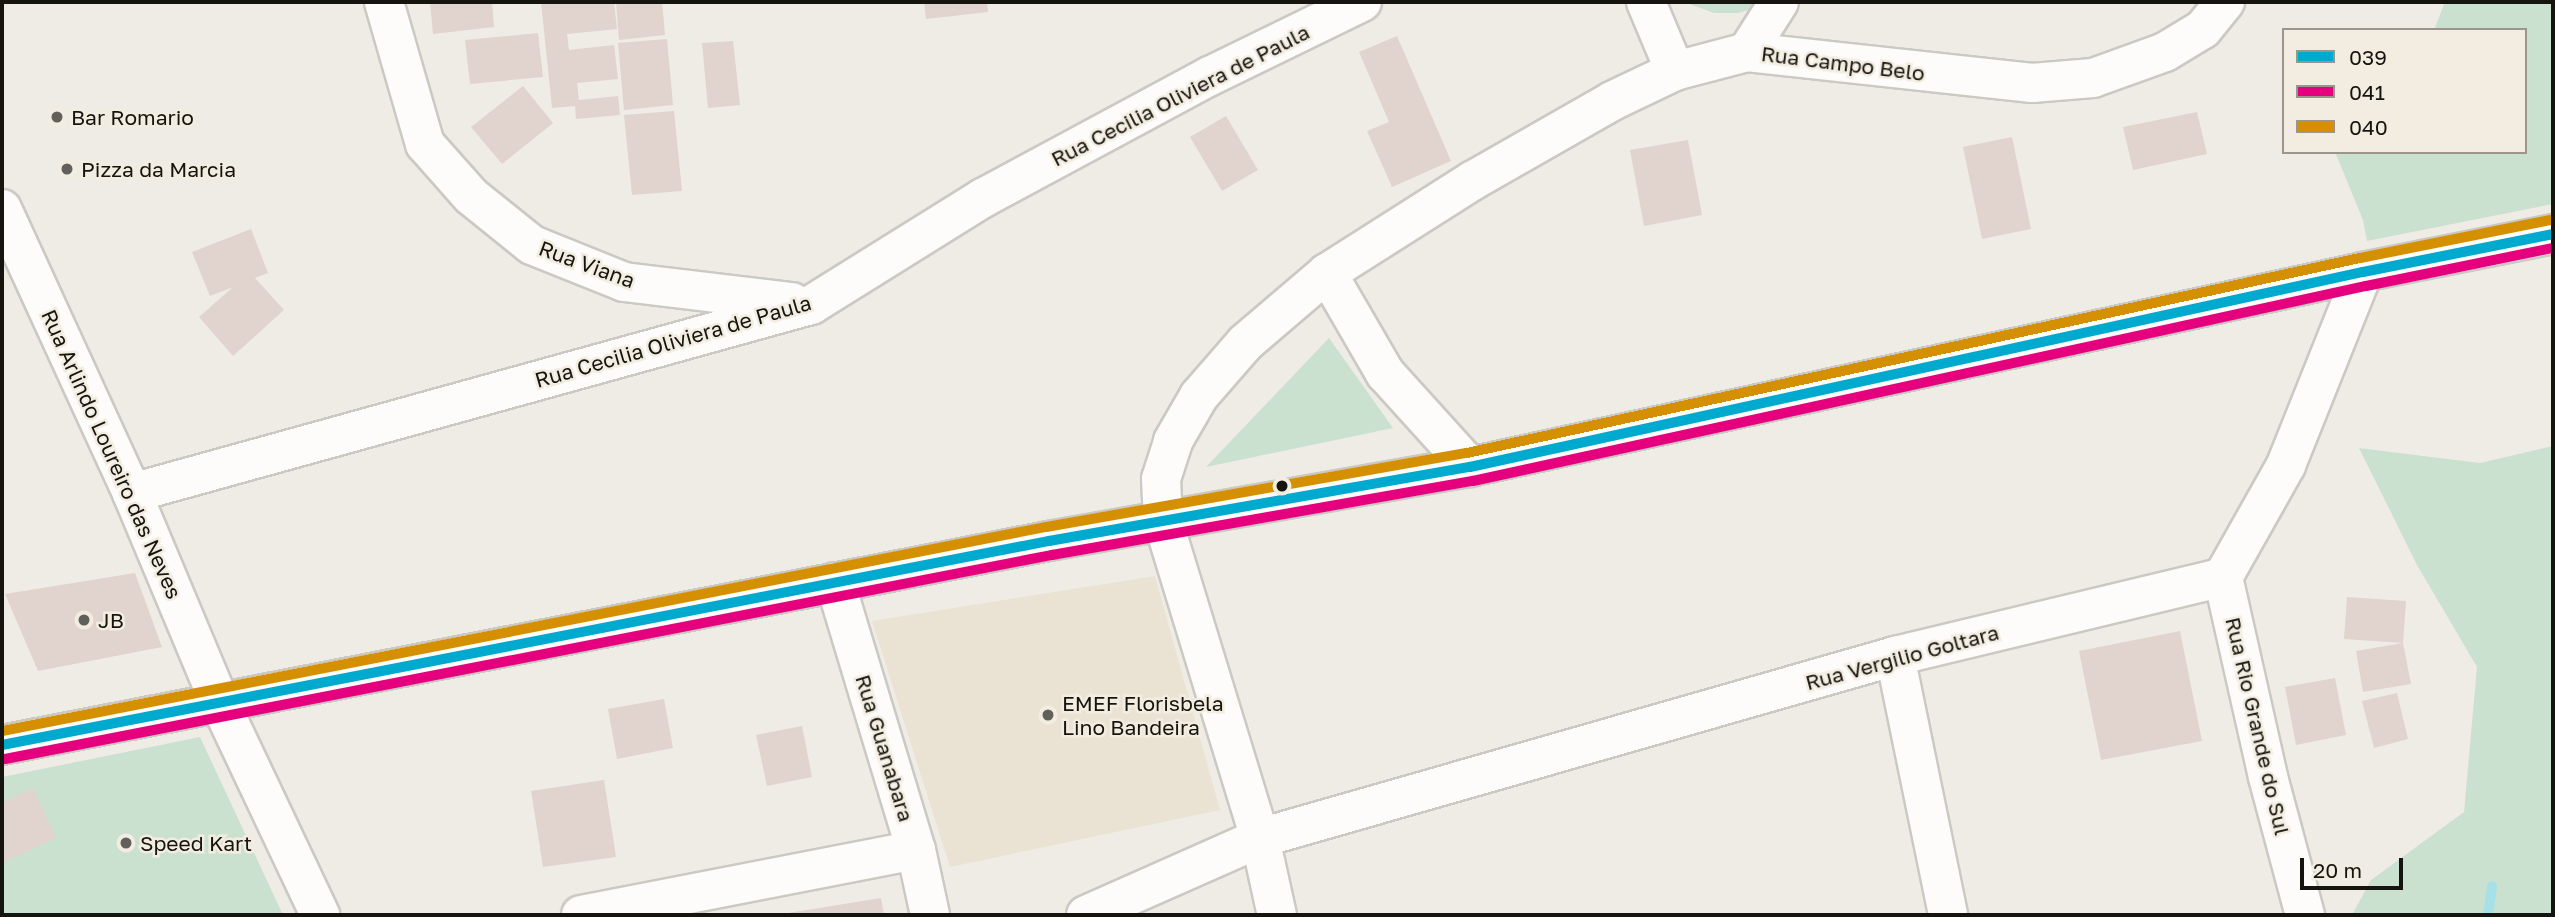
<!DOCTYPE html>
<html>
<head>
<meta charset="utf-8">
<style>
  body { margin:0 }
  #map { position:relative; width:2555px; height:917px; overflow:hidden; background:#efece5; font-family:"Golos Text",sans-serif }
  div>[style] { position:absolute }
  .education>* { inset:0; background:#eae3d4 }
  .green>* { inset:0; background:#cae1d0 }
  .stream>* { height:10px; margin:-5px; padding:0 5px; transform-origin:5px; border-radius:5px; background:#a7e1e8 }
  .building>* { inset:0; background:#e1d3cd }
  .roads { filter:drop-shadow(2px 0 #cbc9c4) drop-shadow(-2px 0 #cbc9c4) drop-shadow(0 2px #cbc9c4) drop-shadow(0 -2px #cbc9c4) }
  .street>* { height:38px; margin:-19px; padding:0 19px; transform-origin:19px; border-radius:19px; background:#fdfcfb }
  .secondary>* { height:38px; margin:-19px; padding:0 19px; transform-origin:19px; border-radius:19px; background:#fdfcfb }
  .bus-1>* { height:10px; margin:-5px; padding:0 5px; transform-origin:5px; border-radius:5px; background:#00a9ce }
  .bus-2>* { height:10px; margin:-5px; padding:0 5px; transform-origin:5px; border-radius:5px; background:#e5007d }
  .bus-3>* { height:10px; margin:-5px; padding:0 5px; transform-origin:5px; border-radius:5px; background:#d59002 }
  .dots>* { width:19px; height:19px; translate:-50% -50%; box-sizing:border-box; border:4px solid #f3ede1; border-radius:50% }
  span { translate:-50% -50%; white-space:nowrap; text-align:center; line-height:1.15; -webkit-text-stroke:5px #f3ede1; paint-order:stroke }
  .street-label { font-size:21px; color:#16140f }
  .poi-label { font-size:21px; color:#16140f }
  .left { translate:0 -50%; text-align:left }
  .frame { position:absolute; inset:0; border:4px solid #16140f; pointer-events:none }
  .legend { position:absolute; left:2282px; top:28px; width:245px; height:126px; box-sizing:border-box; background:#f3ede1; border:2px solid #9b968d; margin:0; padding:9px 12px; list-style:none; font-size:21px; color:#16140f }
  .legend li { display:flex; align-items:center; gap:14px; height:35px }
  .legend b { width:35px; border:2px solid #9b968d }
  .scale { position:absolute; left:2300px; top:858px; width:103px; height:32px; box-sizing:border-box; border:4px solid #16140f; border-top:0; padding-left:9px; font-size:21px; line-height:24px; white-space:nowrap; color:#16140f; -webkit-text-stroke:5px #f3ede1; paint-order:stroke }
</style>
</head>
<body>
<div id="map">
  <div class="education">
    <div style="clip-path:polygon(1155px 576px,1220px 810px,950px 867px,872px 621px)"></div>
  </div>
  <div class="green">
    <div style="clip-path:polygon(1684px 2px,1764px 2px,1761px 6px,1738px 13px,1714px 13px)"></div>
    <div style="clip-path:polygon(2445px 2px,2553px 2px,2553px 204px,2367px 241px,2363px 220px,2335px 152px,2525px 152px,2525px 30px,2434px 30px)"></div>
    <div style="clip-path:polygon(1329px 338px,1393px 428px,1206px 467px)"></div>
    <div style="clip-path:polygon(2553px 446px,2553px 915px,2352px 915px,2371px 880px,2464px 812px,2477px 667px,2417px 565px,2359px 448px,2480px 463px)"></div>
    <div style="clip-path:polygon(200px 737px,283px 915px,5px 915px,2px 910px,2px 777px)"></div>
  </div>
  <div class="stream">
    <div style="left:2488px;top:915px;width:29px;rotate:-82deg"></div>
  </div>
  <div class="building">
    <div style="clip-path:polygon(430px 2px,492px 2px,494px 27px,433px 34px)"></div>
    <div style="clip-path:polygon(541px 2px,614px 2px,617px 29px,567px 34px,569px 50px,614px 45px,618px 79px,577px 83px,579px 100px,618px 96px,620px 115px,576px 119px,575px 106px,552px 108px)"></div>
    <div style="clip-path:polygon(616px 2px,662px 2px,665px 35px,619px 40px)"></div>
    <div style="clip-path:polygon(924px 2px,987px 2px,988px 12px,926px 19px)"></div>
    <div style="clip-path:polygon(538px 33px,543px 77px,470px 84px,465px 40px)"></div>
    <div style="clip-path:polygon(1397px 36px,1451px 161px,1392px 187px,1367px 131px,1389px 122px,1359px 52px)"></div>
    <div style="clip-path:polygon(667px 39px,673px 105px,624px 110px,618px 43px)"></div>
    <div style="clip-path:polygon(733px 41px,740px 105px,708px 108px,702px 43px)"></div>
    <div style="clip-path:polygon(523px 86px,553px 123px,502px 164px,471px 127px)"></div>
    <div style="clip-path:polygon(674px 111px,682px 191px,632px 195px,624px 115px)"></div>
    <div style="clip-path:polygon(2197px 112px,2207px 154px,2133px 170px,2123px 127px)"></div>
    <div style="clip-path:polygon(1226px 116px,1258px 170px,1222px 191px,1190px 137px)"></div>
    <div style="clip-path:polygon(2012px 137px,2031px 229px,1982px 239px,1963px 147px)"></div>
    <div style="clip-path:polygon(1688px 140px,1702px 215px,1644px 226px,1630px 150px)"></div>
    <div style="clip-path:polygon(251px 229px,268px 273px,255px 278px,284px 310px,233px 356px,199px 317px,233px 287px,210px 296px,192px 252px)"></div>
    <div style="clip-path:polygon(135px 573px,162px 647px,38px 671px,5px 594px)"></div>
    <div style="clip-path:polygon(2347px 597px,2406px 601px,2403px 643px,2344px 639px)"></div>
    <div style="clip-path:polygon(2180px 631px,2202px 741px,2101px 760px,2079px 651px)"></div>
    <div style="clip-path:polygon(2403px 643px,2411px 684px,2363px 692px,2356px 651px)"></div>
    <div style="clip-path:polygon(2335px 678px,2346px 735px,2296px 745px,2285px 687px)"></div>
    <div style="clip-path:polygon(2397px 693px,2408px 739px,2374px 748px,2362px 701px)"></div>
    <div style="clip-path:polygon(664px 699px,673px 748px,617px 759px,608px 709px)"></div>
    <div style="clip-path:polygon(802px 726px,812px 777px,767px 786px,756px 735px)"></div>
    <div style="clip-path:polygon(604px 780px,616px 857px,543px 867px,531px 791px)"></div>
    <div style="clip-path:polygon(33px 788px,56px 838px,2px 863px,2px 803px)"></div>
    <div style="clip-path:polygon(881px 898px,884px 915px,782px 915px,782px 914px)"></div>
  </div>
  <div class="roads">
    <div class="street">
      <div style="left:384px;top:2px;width:148px;rotate:73.9deg"></div>
      <div style="left:425px;top:144px;width:69px;rotate:48.5deg"></div>
      <div style="left:471px;top:196px;width:78px;rotate:38.8deg"></div>
      <div style="left:532px;top:245px;width:99px;rotate:21.9deg"></div>
      <div style="left:624px;top:282px;width:169px;rotate:6.8deg"></div>
      <div style="left:1646px;top:2px;width:75px;rotate:67.2deg"></div>
      <div style="left:1747px;top:52px;width:59px;rotate:-57.4deg"></div>
      <div style="left:2px;top:209px;width:312px;rotate:65.4deg"></div>
      <div style="left:132px;top:493px;width:225px;rotate:67.3deg"></div>
      <div style="left:219px;top:701px;width:237px;rotate:64.7deg"></div>
      <div style="left:132px;top:493px;width:705px;rotate:-15.48deg"></div>
      <div style="left:811px;top:305px;width:203px;rotate:-31.9deg"></div>
      <div style="left:983px;top:198px;width:258px;rotate:-28.3deg"></div>
      <div style="left:1210px;top:76px;width:169px;rotate:-26deg"></div>
      <div style="left:1163px;top:521px;width:332px;rotate:73deg"></div>
      <div style="left:1260px;top:838px;width:79px;rotate:77.6deg"></div>
      <div style="left:2223px;top:577px;width:205px;rotate:77.3deg"></div>
      <div style="left:2268px;top:777px;width:143px;rotate:75deg"></div>
      <div style="left:835px;top:582px;width:280px;rotate:73.2deg"></div>
      <div style="left:916px;top:850px;width:66px;rotate:77.8deg"></div>
      <div style="left:1895px;top:656px;width:264px;rotate:78.4deg"></div>
      <div style="left:581px;top:915px;width:341px;rotate:-11deg"></div>
      <div style="left:1086px;top:915px;width:190px;rotate:-23.9deg"></div>
      <div style="left:1260px;top:838px;width:661px;rotate:-15.99deg"></div>
      <div style="left:1895px;top:656px;width:337px;rotate:-13.5deg"></div>
      <div style="left:2223px;top:577px;width:129px;rotate:-60.6deg"></div>
      <div style="left:2286px;top:465px;width:208px;rotate:-68.2deg"></div>
    </div>
    <div class="secondary">
      <div style="left:1327px;top:273px;width:116px;rotate:59.9deg"></div>
      <div style="left:1385px;top:373px;width:127px;rotate:47.9deg"></div>
      <div style="left:1163px;top:521px;width:42px;rotate:-92.7deg"></div>
      <div style="left:1161px;top:479px;width:40px;rotate:-72deg"></div>
      <div style="left:1173px;top:441px;width:52px;rotate:-60deg"></div>
      <div style="left:1199px;top:396px;width:70px;rotate:-49deg"></div>
      <div style="left:1245px;top:343px;width:108px;rotate:-40.5deg"></div>
      <div style="left:1327px;top:273px;width:172px;rotate:-32.4deg"></div>
      <div style="left:1472px;top:181px;width:161px;rotate:-29.7deg"></div>
      <div style="left:1612px;top:101px;width:70px;rotate:-25.5deg"></div>
      <div style="left:1675px;top:71px;width:74px;rotate:-14.8deg"></div>
      <div style="left:1747px;top:52px;width:287px;rotate:6.2deg"></div>
      <div style="left:2032px;top:83px;width:61px;rotate:-4.7deg"></div>
      <div style="left:2093px;top:78px;width:77px;rotate:-19.9deg"></div>
      <div style="left:2165px;top:52px;width:44px;rotate:-31.2deg"></div>
      <div style="left:2203px;top:29px;width:35px;rotate:-51deg"></div>
      <div style="left:2px;top:745px;width:1067px;rotate:-11.03deg"></div>
      <div style="left:1049px;top:541px;width:427px;rotate:-10deg"></div>
      <div style="left:1470px;top:467px;width:914px;rotate:-12.32deg"></div>
      <div style="left:2363px;top:272px;width:194px;rotate:-11.3deg"></div>
    </div>
  </div>
  <div class="bus-1">
    <div style="left:2px;top:745px;width:1067px;rotate:-11.03deg"></div>
    <div style="left:1049px;top:541px;width:427px;rotate:-10deg"></div>
    <div style="left:1470px;top:467px;width:914px;rotate:-12.32deg"></div>
    <div style="left:2363px;top:272px;width:194px;rotate:-11.3deg"></div>
  </div>
  <div class="bus-2">
    <div style="left:5px;top:759px;width:1067px;rotate:-11.03deg"></div>
    <div style="left:1052px;top:555px;width:427px;rotate:-10deg"></div>
    <div style="left:1473px;top:481px;width:914px;rotate:-12.32deg"></div>
    <div style="left:2366px;top:286px;width:191px;rotate:-11.5deg"></div>
  </div>
  <div class="bus-3">
    <div style="left:2px;top:731px;width:1064px;rotate:-11.06deg"></div>
    <div style="left:1046px;top:527px;width:427px;rotate:-10deg"></div>
    <div style="left:1467px;top:453px;width:914px;rotate:-12.32deg"></div>
    <div style="left:2360px;top:258px;width:194px;rotate:-11.3deg"></div>
  </div>
  <div class="dots">
    <div style="left:57px;top:117px;background:#62605a"></div>
    <div style="left:67px;top:169px;background:#62605a"></div>
    <div style="left:1282px;top:486px;background:#16140f"></div>
    <div style="left:84px;top:620px;background:#62605a"></div>
    <div style="left:1048px;top:715px;background:#62605a"></div>
    <div style="left:126px;top:843px;background:#62605a"></div>
  </div>
  <div class="street-label">
    <span style="left:1843px;top:63px;rotate:7deg">Rua Campo Belo</span>
    <span style="left:1180px;top:95px;rotate:-27deg">Rua Cecilia Oliviera de Paula</span>
    <span style="left:587px;top:264px;rotate:20deg">Rua Viana</span>
    <span style="left:673px;top:341px;rotate:-16deg">Rua Cecilia Oliviera de Paula</span>
    <span style="left:112px;top:454px;rotate:66deg">Rua Arlindo Loureiro das Neves</span>
    <span style="left:1902px;top:657px;rotate:-15deg">Rua Vergilio Goltara</span>
    <span style="left:2258px;top:726px;rotate:77deg">Rua Rio Grande do Sul</span>
    <span style="left:885px;top:748px;rotate:73deg">Rua Guanabara</span>
  </div>
  <div class="poi-label">
    <span class="left" style="left:71px;top:117px">Bar Romario</span>
    <span class="left" style="left:81px;top:169px">Pizza da Marcia</span>
    <span class="left" style="left:98px;top:620px">JB</span>
    <span class="left" style="left:1062px;top:715px">EMEF Florisbela<br>Lino Bandeira</span>
    <span class="left" style="left:140px;top:843px">Speed Kart</span>
  </div>
  <div class="frame"></div>
  <ul class="legend">
  <li><b style="height:9px;background:#00a9ce"></b>039</li>
  <li><b style="height:9px;background:#e5007d"></b>041</li>
  <li><b style="height:9px;background:#d59002"></b>040</li>
  </ul>
  <div class="scale">20 m</div>
</div>
</body>
</html>
